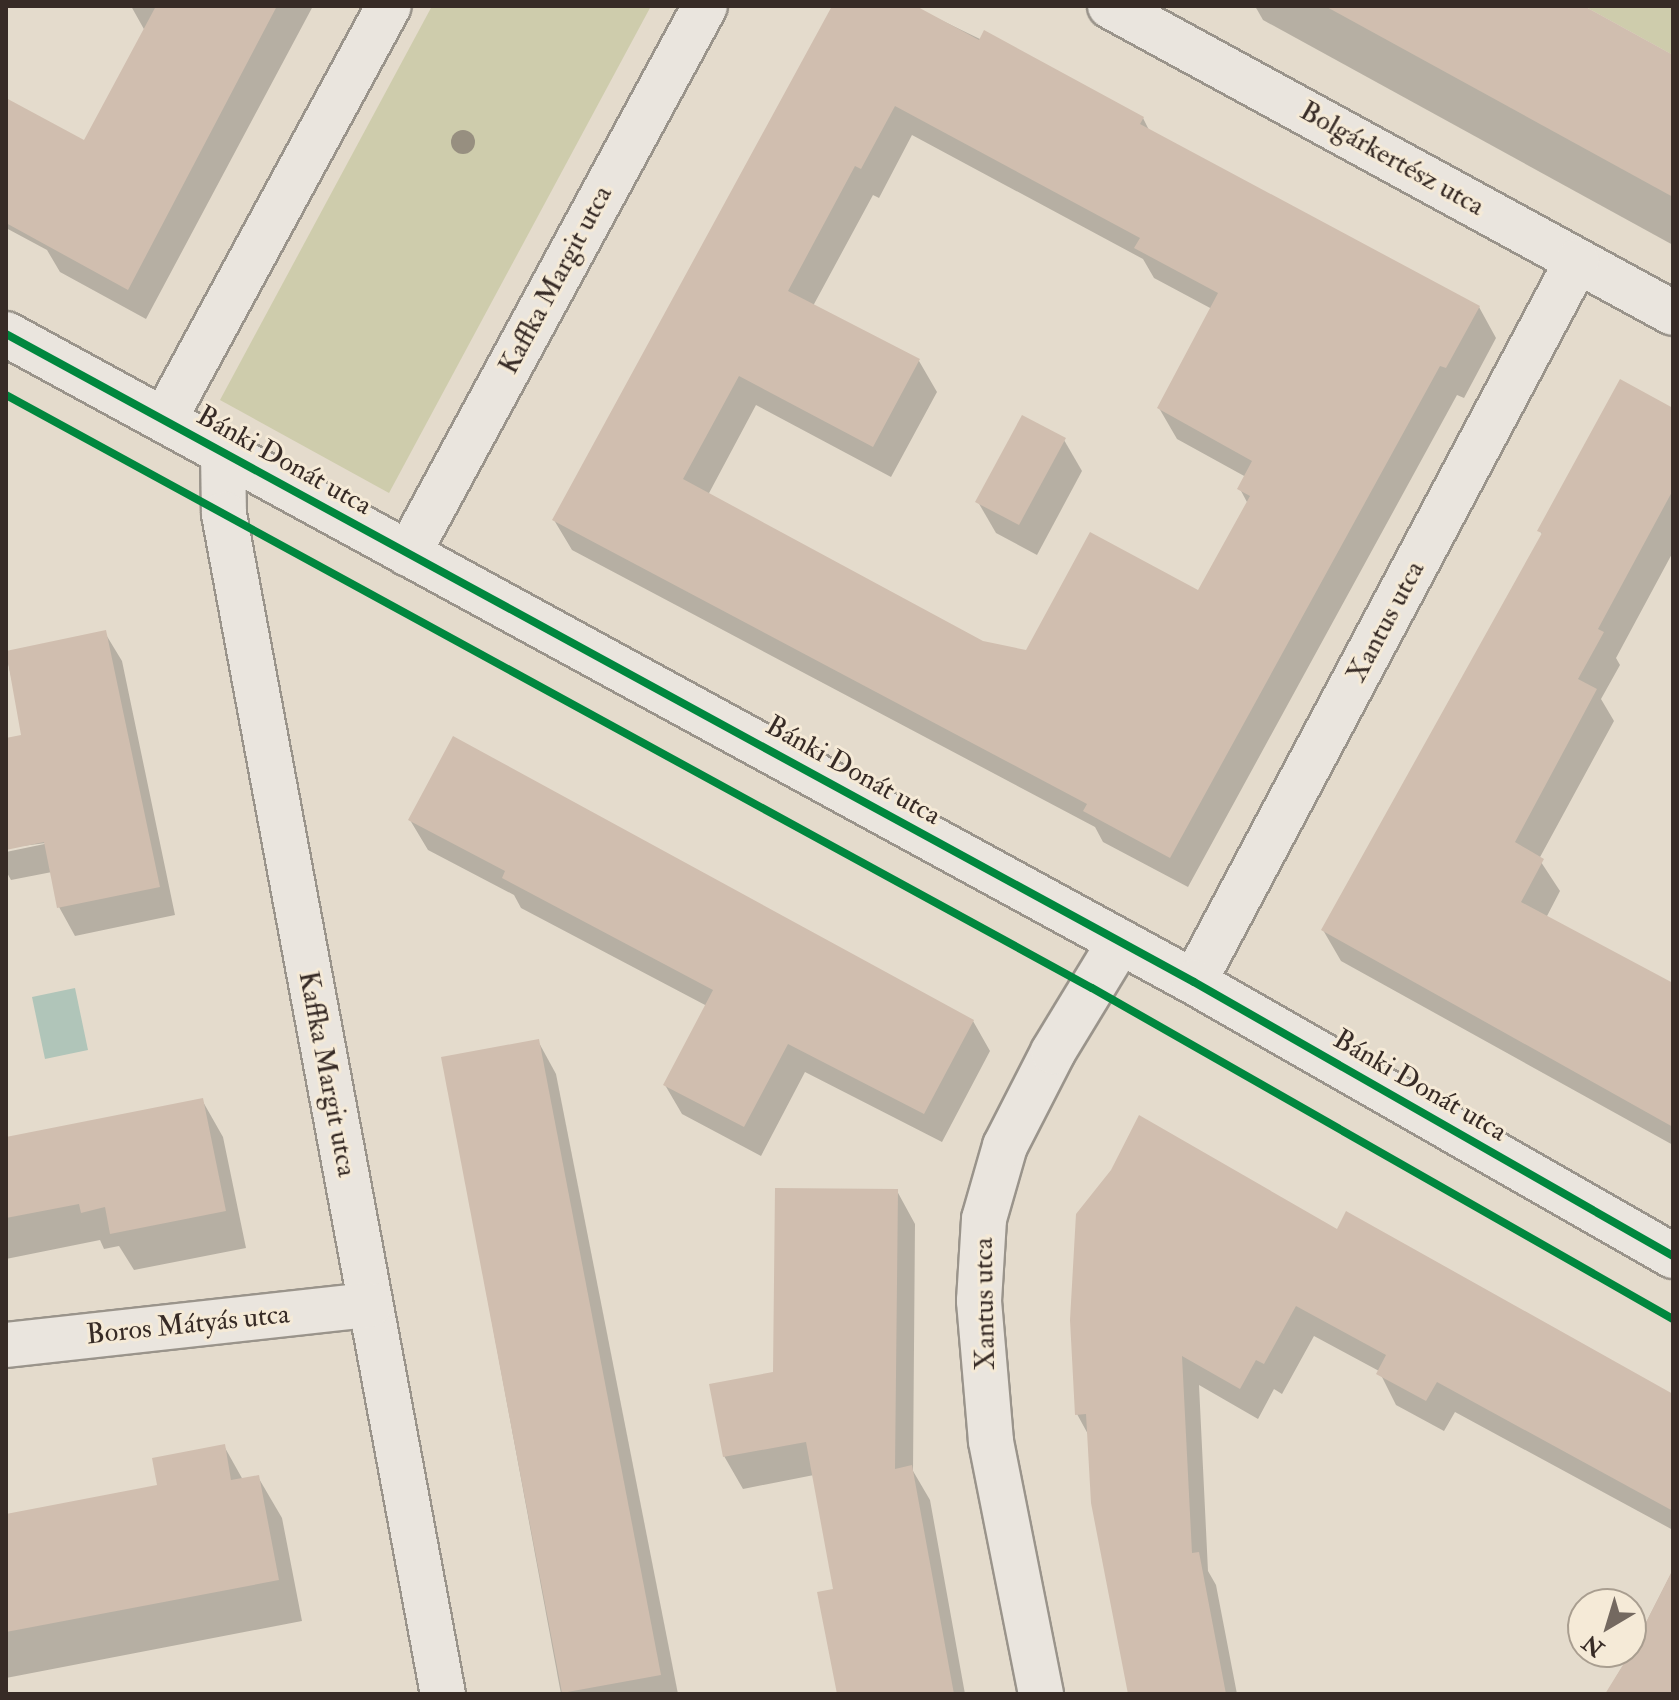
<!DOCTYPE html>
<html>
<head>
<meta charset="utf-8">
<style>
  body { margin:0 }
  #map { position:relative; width:1679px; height:1700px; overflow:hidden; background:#e4dbcc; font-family:"IM FELL Double Pica",serif }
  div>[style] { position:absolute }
  .green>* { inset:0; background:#ceccac }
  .water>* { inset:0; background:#b0c5b9 }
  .shadow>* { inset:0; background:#0003 }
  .building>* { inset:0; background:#d0beaf }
  .roads { filter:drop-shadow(2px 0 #9a948b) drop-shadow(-2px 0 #9a948b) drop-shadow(0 2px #9a948b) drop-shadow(0 -2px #9a948b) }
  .minor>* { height:44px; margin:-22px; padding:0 22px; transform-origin:22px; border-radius:22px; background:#eae5de }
  .tertiary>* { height:44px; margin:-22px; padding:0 22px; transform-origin:22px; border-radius:22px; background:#eae5de }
  .cycleway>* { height:8px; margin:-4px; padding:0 4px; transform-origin:4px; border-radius:4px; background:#00873e }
  .trees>* { width:24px; height:24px; margin:-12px; border-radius:50%; background:#978f80 }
  span { translate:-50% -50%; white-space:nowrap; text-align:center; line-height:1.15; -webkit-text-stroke:6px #f5ead7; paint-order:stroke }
  .street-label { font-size:28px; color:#372b26 }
  .frame { position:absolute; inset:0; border:8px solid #372b26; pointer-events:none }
  .north { position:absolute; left:1567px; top:1588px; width:80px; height:80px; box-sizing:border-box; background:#f5ead7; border:2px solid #a99e90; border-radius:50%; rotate:218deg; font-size:22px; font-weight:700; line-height:32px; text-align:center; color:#372b26 }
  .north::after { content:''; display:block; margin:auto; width:28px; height:36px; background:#746960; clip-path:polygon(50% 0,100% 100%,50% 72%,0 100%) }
</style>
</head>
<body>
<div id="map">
  <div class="green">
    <div style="clip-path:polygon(432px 6px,651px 6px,389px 493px,220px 400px)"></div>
    <div style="clip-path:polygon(1584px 6px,1673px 6px,1673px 55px)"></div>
  </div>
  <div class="water">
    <div style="clip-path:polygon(75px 988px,88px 1050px,45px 1059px,32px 997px)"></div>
  </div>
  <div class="shadow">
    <div style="clip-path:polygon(131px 6px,313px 6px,146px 319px,60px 272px,47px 250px,6px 228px,6px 100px,85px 142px,145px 31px)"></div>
    <div style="clip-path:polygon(evenodd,834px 6px,912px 6px,1143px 118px,1150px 132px,1479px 307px,1496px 338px,1464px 398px,1457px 395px,1188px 887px,1103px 842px,1095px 827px,572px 550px,554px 520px,834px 6px,912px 135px,1143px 259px,1154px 278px,1212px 309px,1159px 408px,1177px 439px,1246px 477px,1240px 489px,1248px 504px,1199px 593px,1027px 653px,982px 643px,708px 495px,756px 405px,891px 477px,937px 392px,919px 361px,813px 306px,873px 195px,879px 198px,912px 135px)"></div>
    <div style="clip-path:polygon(1255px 6px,1580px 6px,1673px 57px,1673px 245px,1263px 20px)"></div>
    <div style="clip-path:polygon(1673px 411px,1673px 552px,1616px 658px,1620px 665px,1601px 699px,1614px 721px,1539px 859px,1560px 891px,1546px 918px,1673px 1008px,1673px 1145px,1341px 961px,1323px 930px,1543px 536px,1540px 531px)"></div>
    <div style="clip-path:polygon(1064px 440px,1082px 471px,1037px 555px,996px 533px,978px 502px)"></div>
    <div style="clip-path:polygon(105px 633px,122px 661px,175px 915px,75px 936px,59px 907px,52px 872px,11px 880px,6px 871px,6px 852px,54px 842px,6px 848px,6px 740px,24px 736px,6px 653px)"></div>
    <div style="clip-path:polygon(410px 820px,973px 1021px,990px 1051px,942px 1142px,805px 1072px,761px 1156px,682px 1114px,665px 1085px,707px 1006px,521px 908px,514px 895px,428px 850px)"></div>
    <div style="clip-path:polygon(538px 1041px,556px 1074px,678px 1694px,561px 1694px,443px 1058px)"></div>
    <div style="clip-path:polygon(202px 1100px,223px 1137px,246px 1248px,134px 1270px,119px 1246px,104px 1249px,100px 1240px,6px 1259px,6px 1139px)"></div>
    <div style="clip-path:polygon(897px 1191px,915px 1224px,913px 1471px,930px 1500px,965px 1694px,853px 1694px,814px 1475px,743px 1489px,724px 1456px)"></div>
    <div style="clip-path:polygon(1337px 1232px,1673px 1398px,1673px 1530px,1455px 1412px,1444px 1431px,1396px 1405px,1379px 1371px,1314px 1336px,1282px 1394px,1274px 1389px,1258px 1419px,1199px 1385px,1208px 1571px,1216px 1585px,1237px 1694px,1129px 1694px,1089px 1436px,1077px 1414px)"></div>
    <div style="clip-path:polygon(224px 1446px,243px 1480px,258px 1477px,282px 1518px,302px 1621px,6px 1678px,6px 1516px,159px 1486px)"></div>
    <div style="clip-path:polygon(1673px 1570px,1673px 1694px,1606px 1694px,1631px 1652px)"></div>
  </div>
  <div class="building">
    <div style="clip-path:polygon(156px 6px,277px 6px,128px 290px,6px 223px,6px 98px,84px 140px)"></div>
    <div style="clip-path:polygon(evenodd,832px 6px,916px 6px,979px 40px,984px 30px,1144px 117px,1140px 124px,1480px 306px,1446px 368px,1440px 366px,1170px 858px,1083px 811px,1087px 804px,552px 520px,832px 6px,895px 106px,1140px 238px,1134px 248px,1218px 293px,1157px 408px,1252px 461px,1237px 489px,1250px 496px,1198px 590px,1090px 532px,1026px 650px,983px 641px,683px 479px,739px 376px,873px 447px,920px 359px,788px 291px,855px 166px,861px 169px,895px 106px)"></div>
    <div style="clip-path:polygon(1325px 6px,1584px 6px,1673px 55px,1673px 197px)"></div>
    <div style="clip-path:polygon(1620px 379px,1673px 408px,1673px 490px,1598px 629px,1604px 632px,1578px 679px,1597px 689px,1515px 842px,1544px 859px,1521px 902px,1673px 983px,1673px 1127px,1321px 930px,1542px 533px,1537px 531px)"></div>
    <div style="clip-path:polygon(1022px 415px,1066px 438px,1019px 525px,975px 502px)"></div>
    <div style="clip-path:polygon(106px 630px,160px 887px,57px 908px,44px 842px,6px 850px,6px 738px,21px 735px,6px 651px)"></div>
    <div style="clip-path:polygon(453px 736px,974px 1020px,924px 1114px,788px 1044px,744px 1127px,663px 1085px,713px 990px,502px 878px,505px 871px,408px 820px)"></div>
    <div style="clip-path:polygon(539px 1039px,661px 1675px,562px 1693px,441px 1057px)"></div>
    <div style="clip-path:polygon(203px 1098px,226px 1211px,110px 1234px,105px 1207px,81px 1213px,79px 1204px,6px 1218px,6px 1137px)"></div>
    <div style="clip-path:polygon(1139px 1115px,1337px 1229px,1346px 1211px,1673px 1394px,1673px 1511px,1437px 1382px,1426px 1401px,1376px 1374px,1386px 1355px,1296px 1306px,1264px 1364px,1256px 1360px,1240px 1389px,1182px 1356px,1192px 1553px,1199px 1552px,1226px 1694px,1128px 1694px,1091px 1503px,1086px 1414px,1075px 1415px,1070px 1320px,1076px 1214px,1111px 1170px)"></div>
    <div style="clip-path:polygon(775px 1188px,898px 1189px,895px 1469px,912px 1465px,954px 1694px,837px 1694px,817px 1592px,833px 1589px,806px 1442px,723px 1457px,709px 1384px,773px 1372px)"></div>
    <div style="clip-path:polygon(225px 1444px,231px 1480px,259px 1475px,279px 1580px,6px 1632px,6px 1514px,157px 1485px,152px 1458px)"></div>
    <div style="clip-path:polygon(1673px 1569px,1673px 1694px,1605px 1694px,1631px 1652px)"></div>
  </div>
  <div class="roads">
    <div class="minor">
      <div style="left:1110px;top:6px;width:641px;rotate:28.6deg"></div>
      <div style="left:164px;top:420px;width:471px;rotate:-61.5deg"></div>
      <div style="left:223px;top:452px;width:62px;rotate:89.1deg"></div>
      <div style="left:224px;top:514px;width:1200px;rotate:79.49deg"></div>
      <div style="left:408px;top:554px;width:623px;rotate:-61.54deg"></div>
      <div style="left:1194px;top:982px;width:816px;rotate:-62.02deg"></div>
      <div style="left:6px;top:1345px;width:366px;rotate:-6.3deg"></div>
      <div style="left:1041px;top:1694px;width:258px;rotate:-101.2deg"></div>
      <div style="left:991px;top:1441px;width:141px;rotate:-94.9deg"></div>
      <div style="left:979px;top:1301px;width:82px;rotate:-86.5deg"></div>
      <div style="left:984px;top:1219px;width:76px;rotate:-74deg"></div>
      <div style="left:1005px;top:1146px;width:106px;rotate:-62.9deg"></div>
      <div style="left:1053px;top:1052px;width:129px;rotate:-58.7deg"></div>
    </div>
    <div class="tertiary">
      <div style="left:6px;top:334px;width:1353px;rotate:28.61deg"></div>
      <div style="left:1194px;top:982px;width:552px;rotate:29.77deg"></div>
    </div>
  </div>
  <div class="cycleway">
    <div style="left:6px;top:334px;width:1353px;rotate:28.61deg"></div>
    <div style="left:1194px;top:982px;width:552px;rotate:29.77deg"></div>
    <div style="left:6px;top:395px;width:1237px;rotate:28.64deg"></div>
    <div style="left:1092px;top:988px;width:669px;rotate:29.67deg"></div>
  </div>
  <div class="trees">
    <div style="left:463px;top:142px"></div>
  </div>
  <div class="street-label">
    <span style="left:1392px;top:159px;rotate:29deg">Bolgárkertész utca</span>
    <span style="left:556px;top:280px;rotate:-62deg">Kaffka Margit utca</span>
    <span style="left:284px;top:461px;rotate:29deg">Bánki Donát utca</span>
    <span style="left:1386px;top:622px;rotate:-62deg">Xantus utca</span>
    <span style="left:853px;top:771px;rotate:29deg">Bánki Donát utca</span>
    <span style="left:327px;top:1074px;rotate:79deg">Kaffka Margit utca</span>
    <span style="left:1420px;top:1086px;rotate:30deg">Bánki Donát utca</span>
    <span style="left:985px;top:1304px;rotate:-91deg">Xantus utca</span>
    <span style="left:188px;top:1325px;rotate:-6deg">Boros Mátyás utca</span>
  </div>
  <div class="frame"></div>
  <div class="north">N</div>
</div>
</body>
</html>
